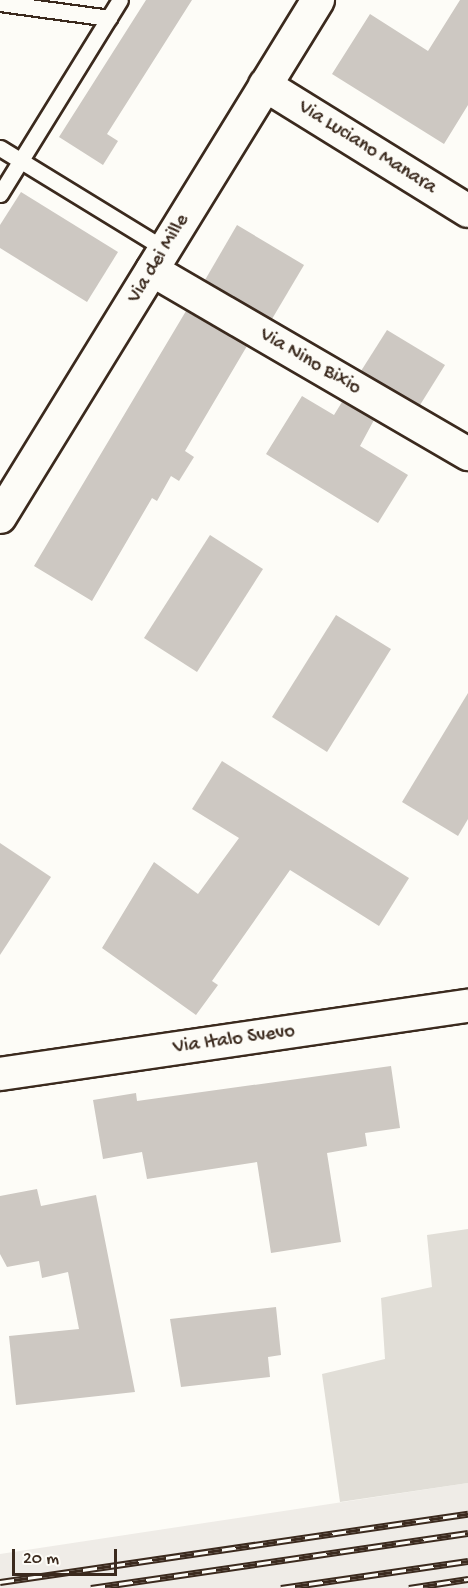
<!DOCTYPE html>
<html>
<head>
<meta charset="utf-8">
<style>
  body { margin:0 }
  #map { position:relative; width:468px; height:1588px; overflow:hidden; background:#fdfcf7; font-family:"Gochi Hand",sans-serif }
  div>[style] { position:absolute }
  .built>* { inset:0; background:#efece7 }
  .green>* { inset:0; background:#e1ded7 }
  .building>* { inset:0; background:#cdc8c2 }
  .roads { filter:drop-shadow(2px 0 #3b2a1e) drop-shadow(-2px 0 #3b2a1e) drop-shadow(0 2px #3b2a1e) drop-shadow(0 -2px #3b2a1e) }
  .lane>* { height:15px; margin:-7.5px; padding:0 7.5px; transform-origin:7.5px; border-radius:7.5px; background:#fdfcf7 }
  .street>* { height:32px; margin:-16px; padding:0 16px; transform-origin:16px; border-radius:16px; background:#fdfcf7 }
  .rail>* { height:7px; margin-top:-3.5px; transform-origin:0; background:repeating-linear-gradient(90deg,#fdfcf7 0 14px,#3b2a1e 0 28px); box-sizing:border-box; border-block:2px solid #3b2a1e }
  span { translate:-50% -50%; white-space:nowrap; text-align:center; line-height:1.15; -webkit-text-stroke:4.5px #fdfcf7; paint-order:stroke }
  .street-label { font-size:20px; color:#3b2a1e }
  .scale { position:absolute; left:12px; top:1549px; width:105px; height:27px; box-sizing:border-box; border:3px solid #3b2a1e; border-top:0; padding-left:8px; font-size:18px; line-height:21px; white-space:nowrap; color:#3b2a1e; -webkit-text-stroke:4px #fdfcf7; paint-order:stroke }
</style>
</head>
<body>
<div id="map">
  <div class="built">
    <div style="clip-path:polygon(468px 1483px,468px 1588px,0 1588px,0 1554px)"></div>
  </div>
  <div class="green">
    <div style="clip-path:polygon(468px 1229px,468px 1483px,340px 1502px,322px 1374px,385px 1359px,381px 1298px,432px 1287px,427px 1235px)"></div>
  </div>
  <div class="building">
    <div style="clip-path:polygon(146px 0,192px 0,107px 134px,118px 141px,103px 165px,59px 137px)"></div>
    <div style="clip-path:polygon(460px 0,468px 0,468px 105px,444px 144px,332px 74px,370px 14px,428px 51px)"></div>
    <div style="clip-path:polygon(21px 192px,118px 252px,87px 302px,0 248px,0 225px)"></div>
    <div style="clip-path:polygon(237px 225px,304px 265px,272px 319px,205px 280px)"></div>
    <div style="clip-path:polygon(186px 311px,247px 346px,185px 451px,194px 457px,179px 481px,171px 476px,157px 501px,152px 498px,92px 601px,34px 566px)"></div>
    <div style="clip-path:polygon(387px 330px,445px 365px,420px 405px,361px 371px)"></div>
    <div style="clip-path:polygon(302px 396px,334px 415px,342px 402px,374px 420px,360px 446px,408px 475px,378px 523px,266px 454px)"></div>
    <div style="clip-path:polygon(210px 535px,263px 569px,197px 672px,144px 638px)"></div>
    <div style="clip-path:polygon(336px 615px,391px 649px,327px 752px,272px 717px)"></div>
    <div style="clip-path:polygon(468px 693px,468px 819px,458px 836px,402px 802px)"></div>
    <div style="clip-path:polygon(222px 761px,409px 878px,379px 926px,290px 870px,212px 981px,218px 985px,196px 1015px,102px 948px,154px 862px,198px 894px,239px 838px,192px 809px)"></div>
    <div style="clip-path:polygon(0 843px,51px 877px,0 955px)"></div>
    <div style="clip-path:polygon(391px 1066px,400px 1128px,365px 1133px,367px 1146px,327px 1153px,341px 1242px,271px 1253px,257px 1162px,147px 1179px,142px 1152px,103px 1159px,93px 1100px,136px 1093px,137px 1101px)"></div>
    <div style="clip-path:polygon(37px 1189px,41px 1206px,96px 1195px,135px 1392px,16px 1405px,9px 1336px,79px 1329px,68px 1272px,42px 1278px,39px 1261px,7px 1267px,0 1254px,0 1196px)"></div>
    <div style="clip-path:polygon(276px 1307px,281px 1355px,268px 1357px,270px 1377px,181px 1387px,170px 1319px)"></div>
  </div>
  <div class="roads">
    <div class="lane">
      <div style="left:0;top:3px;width:110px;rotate:7.8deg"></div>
      <div style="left:0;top:148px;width:193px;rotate:31.5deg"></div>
      <div style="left:0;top:194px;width:228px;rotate:-58.3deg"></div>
    </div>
    <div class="street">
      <div style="left:265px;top:85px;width:239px;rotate:31.8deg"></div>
      <div style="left:152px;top:270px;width:366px;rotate:30.2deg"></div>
      <div style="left:0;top:517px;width:607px;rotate:-58.4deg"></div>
      <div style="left:0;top:1074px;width:473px;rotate:-8.3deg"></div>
    </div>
  </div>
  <div class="rail">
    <div style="left:0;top:1582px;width:473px;rotate:-8.3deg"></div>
    <div style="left:91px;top:1588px;width:381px;rotate:-8.3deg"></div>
    <div style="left:281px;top:1588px;width:189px;rotate:-8.2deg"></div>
    <div style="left:409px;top:1588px;width:60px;rotate:-8.7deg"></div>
  </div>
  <div class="street-label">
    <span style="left:367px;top:148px;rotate:32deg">Via Luciano Manara</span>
    <span style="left:159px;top:259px;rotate:-59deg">Via dei Mille</span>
    <span style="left:310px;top:362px;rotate:30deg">Via Nino Bixio</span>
    <span style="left:234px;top:1040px;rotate:-8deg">Via Italo Svevo</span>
  </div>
  <div class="scale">20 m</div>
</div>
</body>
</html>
